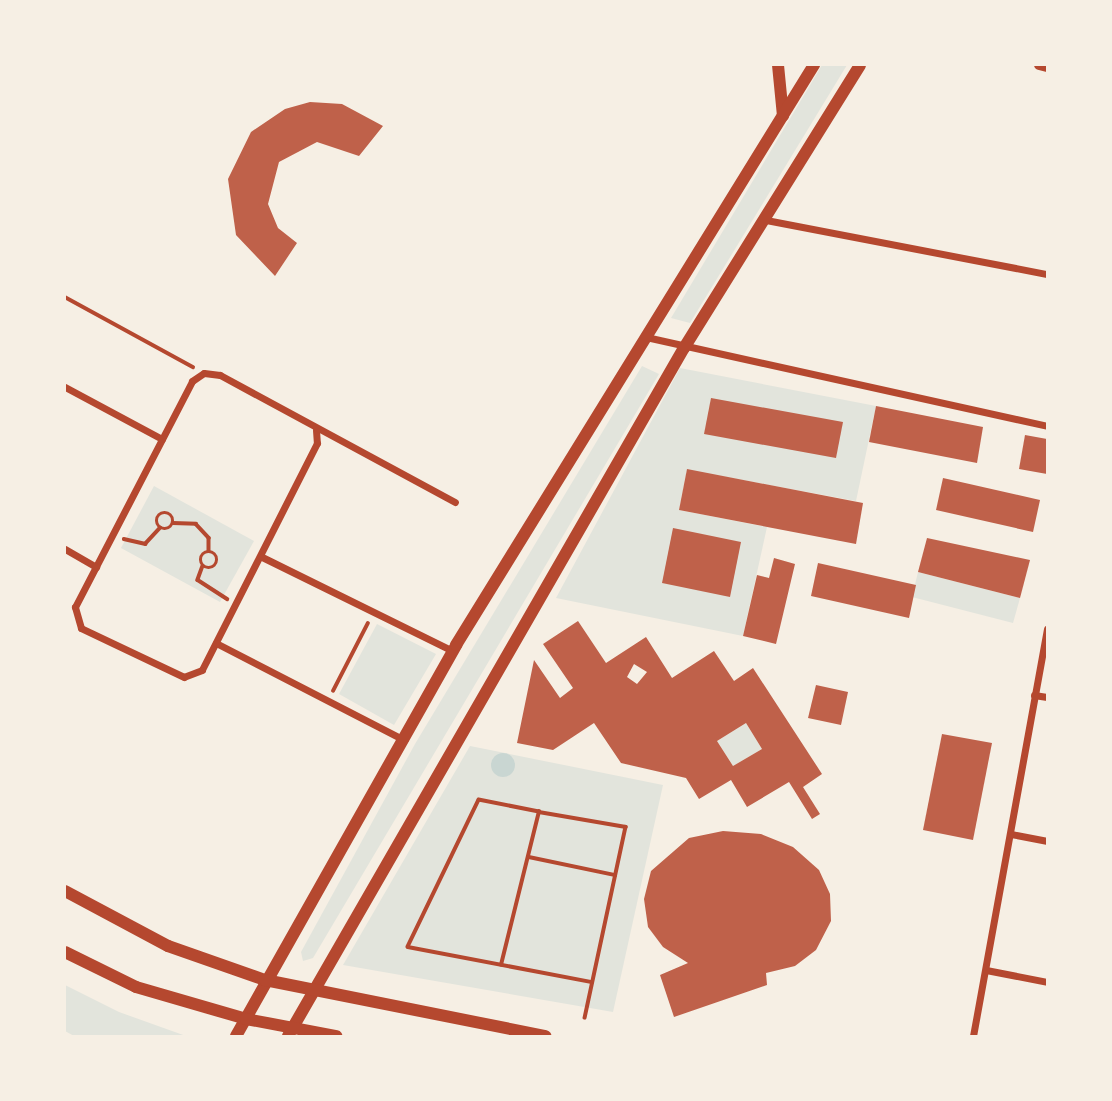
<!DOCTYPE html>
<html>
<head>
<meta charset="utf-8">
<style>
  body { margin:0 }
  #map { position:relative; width:1112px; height:1101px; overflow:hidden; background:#f6efe4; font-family:Rubik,sans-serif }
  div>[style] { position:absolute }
  .green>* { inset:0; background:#e2e4dc }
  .water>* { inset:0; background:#c9d6d2 }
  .round { border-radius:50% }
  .building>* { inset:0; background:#bf614a }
  .path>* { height:3.5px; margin:-1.75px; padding:0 1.75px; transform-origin:1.75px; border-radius:1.75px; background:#b5482f }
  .path>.ring { margin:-1.75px; padding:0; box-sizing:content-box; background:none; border:3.5px solid #b5482f; border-radius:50% }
  .minor>* { height:7px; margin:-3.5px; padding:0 3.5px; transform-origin:3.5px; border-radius:3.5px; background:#b5482f }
  .tertiary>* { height:10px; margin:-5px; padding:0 5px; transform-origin:5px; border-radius:5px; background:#b5482f }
  .secondary>* { height:12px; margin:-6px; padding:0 6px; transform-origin:6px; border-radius:6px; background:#b5482f }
  .primary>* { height:12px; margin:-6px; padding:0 6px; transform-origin:6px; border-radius:6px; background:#b5482f }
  span { translate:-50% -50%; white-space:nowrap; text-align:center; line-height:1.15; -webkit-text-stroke:6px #f6efe4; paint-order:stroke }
  .frame { position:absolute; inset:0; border:66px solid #f6efe4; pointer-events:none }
</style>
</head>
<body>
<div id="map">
  <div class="green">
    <div style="clip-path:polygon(822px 65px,847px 65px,690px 323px,671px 318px)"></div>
    <div style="clip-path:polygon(642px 366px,659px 374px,313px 958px,303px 961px,301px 952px,415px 744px)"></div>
    <div style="clip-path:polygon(680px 368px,876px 406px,856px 501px,687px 470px,679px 510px,767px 527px,743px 636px,556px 598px)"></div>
    <div style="clip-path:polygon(154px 486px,254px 541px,220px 602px,121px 548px)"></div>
    <div style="clip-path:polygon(918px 572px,1020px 598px,1013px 623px,912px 597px)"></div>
    <div style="clip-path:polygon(377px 624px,436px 654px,394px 725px,339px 694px)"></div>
    <div style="clip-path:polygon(746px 723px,762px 749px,733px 766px,717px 741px)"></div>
    <div style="clip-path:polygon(470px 746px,663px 785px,613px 1012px,343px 965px)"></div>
    <div style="clip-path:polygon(65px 985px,119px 1012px,186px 1036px,74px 1036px,65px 1031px)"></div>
  </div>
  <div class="water">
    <div class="round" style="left:491px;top:753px;width:24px;height:24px"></div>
  </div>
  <div class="building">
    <div style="clip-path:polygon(310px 102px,342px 104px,383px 126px,359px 156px,317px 142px,279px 162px,268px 204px,278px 228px,297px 243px,275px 276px,236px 235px,228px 179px,251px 132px,285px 109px)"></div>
    <div style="clip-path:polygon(711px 398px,843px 422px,836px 458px,704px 434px)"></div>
    <div style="clip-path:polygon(876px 406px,983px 427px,977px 463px,869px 442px)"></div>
    <div style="clip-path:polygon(1025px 435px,1047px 439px,1047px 474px,1019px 469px)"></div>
    <div style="clip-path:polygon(687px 469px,863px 503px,856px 544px,679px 510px)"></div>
    <div style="clip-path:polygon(943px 478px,1040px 500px,1033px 532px,936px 510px)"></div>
    <div style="clip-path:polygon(673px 528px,741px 542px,730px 597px,662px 583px)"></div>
    <div style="clip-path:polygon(927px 538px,1030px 560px,1020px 598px,918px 572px)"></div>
    <div style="clip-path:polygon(774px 558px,795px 564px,776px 644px,743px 636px,757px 575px,769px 578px)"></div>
    <div style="clip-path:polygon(818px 563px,916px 585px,909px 618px,811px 596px)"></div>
    <div style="clip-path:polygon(evenodd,578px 621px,606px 663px,646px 637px,672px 678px,714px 651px,734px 681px,753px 668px,822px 774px,803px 787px,820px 814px,812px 819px,789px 782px,747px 807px,731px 780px,699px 799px,686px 778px,621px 763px,594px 723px,553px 750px,517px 743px,534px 660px,560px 698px,573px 688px,543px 644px,578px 621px,634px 664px,647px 672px,637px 684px,627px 677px,634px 664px,578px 621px,746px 723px,762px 749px,733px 766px,717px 741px,746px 723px)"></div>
    <div style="clip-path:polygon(816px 685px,848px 692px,841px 725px,808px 718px)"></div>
    <div style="clip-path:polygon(942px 734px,992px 743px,973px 840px,923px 830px)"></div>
    <div style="clip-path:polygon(723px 831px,761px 834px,793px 847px,819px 870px,830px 894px,831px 921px,816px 950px,795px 966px,766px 973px,767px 985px,674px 1017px,660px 975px,688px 963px,663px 947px,648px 927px,644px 899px,651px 871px,689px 838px)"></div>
  </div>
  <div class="path">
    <div style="left:65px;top:297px;width:146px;rotate:28.7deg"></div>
    <div class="ring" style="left:157px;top:513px;width:12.5px;height:12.5px"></div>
    <div style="left:173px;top:523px;width:23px;rotate:2deg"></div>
    <div style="left:196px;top:524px;width:19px;rotate:47deg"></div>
    <div style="left:209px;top:538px;width:13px;rotate:90deg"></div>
    <div style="left:124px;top:539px;width:22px;rotate:13deg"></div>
    <div style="left:145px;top:544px;width:22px;rotate:-47deg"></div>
    <div class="ring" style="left:201px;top:552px;width:12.5px;height:12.5px"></div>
    <div style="left:203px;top:566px;width:15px;rotate:110deg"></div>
    <div style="left:198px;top:580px;width:35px;rotate:33deg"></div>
    <div style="left:333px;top:691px;width:76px;rotate:-62.8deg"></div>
    <div style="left:539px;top:812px;width:61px;rotate:-168.7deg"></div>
    <div style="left:479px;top:800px;width:163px;rotate:115.8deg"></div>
    <div style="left:408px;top:947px;width:187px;rotate:10.8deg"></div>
    <div style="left:529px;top:857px;width:88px;rotate:11.8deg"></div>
    <div style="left:501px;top:965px;width:158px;rotate:-76.1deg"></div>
    <div style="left:539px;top:812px;width:88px;rotate:9.8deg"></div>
    <div style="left:626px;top:827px;width:195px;rotate:102.1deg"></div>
  </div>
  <div class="minor">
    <div style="left:766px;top:220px;width:286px;rotate:10.9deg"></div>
    <div style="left:646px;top:337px;width:411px;rotate:12.5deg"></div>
    <div style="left:65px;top:387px;width:110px;rotate:28.2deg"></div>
    <div style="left:316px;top:430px;width:13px;rotate:86deg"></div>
    <div style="left:317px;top:443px;width:254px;rotate:116.9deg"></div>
    <div style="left:202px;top:670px;width:19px;rotate:159deg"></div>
    <div style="left:184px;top:677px;width:114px;rotate:-154.6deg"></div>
    <div style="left:81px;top:628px;width:22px;rotate:-106deg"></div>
    <div style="left:75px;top:607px;width:254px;rotate:-62.6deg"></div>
    <div style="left:192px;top:381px;width:14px;rotate:-34deg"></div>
    <div style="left:204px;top:373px;width:16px;rotate:7deg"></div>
    <div style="left:220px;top:375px;width:267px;rotate:28.4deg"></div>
    <div style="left:65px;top:549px;width:36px;rotate:30deg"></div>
    <div style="left:262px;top:557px;width:213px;rotate:26.2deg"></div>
    <div style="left:216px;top:643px;width:212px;rotate:27.3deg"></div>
    <div style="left:1034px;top:695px;width:13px;rotate:9deg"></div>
    <div style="left:1011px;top:834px;width:37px;rotate:11deg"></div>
    <div style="left:986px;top:970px;width:62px;rotate:11.1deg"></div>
    <div style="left:973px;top:1036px;width:414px;rotate:-79.7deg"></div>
  </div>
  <div class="tertiary">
    <div style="left:1039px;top:65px;width:8px;rotate:14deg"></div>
  </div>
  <div class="secondary">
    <div style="left:778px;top:65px;width:51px;rotate:84.4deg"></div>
    <div style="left:236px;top:1036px;width:449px;rotate:-60.6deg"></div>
    <div style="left:456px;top:645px;width:682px;rotate:-58.32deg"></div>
    <div style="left:288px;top:1036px;width:794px;rotate:-60.08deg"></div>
    <div style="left:684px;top:348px;width:333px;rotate:-58.1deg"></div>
  </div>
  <div class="primary">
    <div style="left:65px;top:891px;width:117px;rotate:28.1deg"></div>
    <div style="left:168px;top:946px;width:103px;rotate:19.3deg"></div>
    <div style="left:265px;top:980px;width:286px;rotate:11.3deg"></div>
    <div style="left:65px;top:952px;width:79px;rotate:26.2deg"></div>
    <div style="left:136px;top:987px;width:115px;rotate:16.2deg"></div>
    <div style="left:246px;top:1019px;width:92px;rotate:10.7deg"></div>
  </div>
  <div class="frame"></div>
</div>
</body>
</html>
